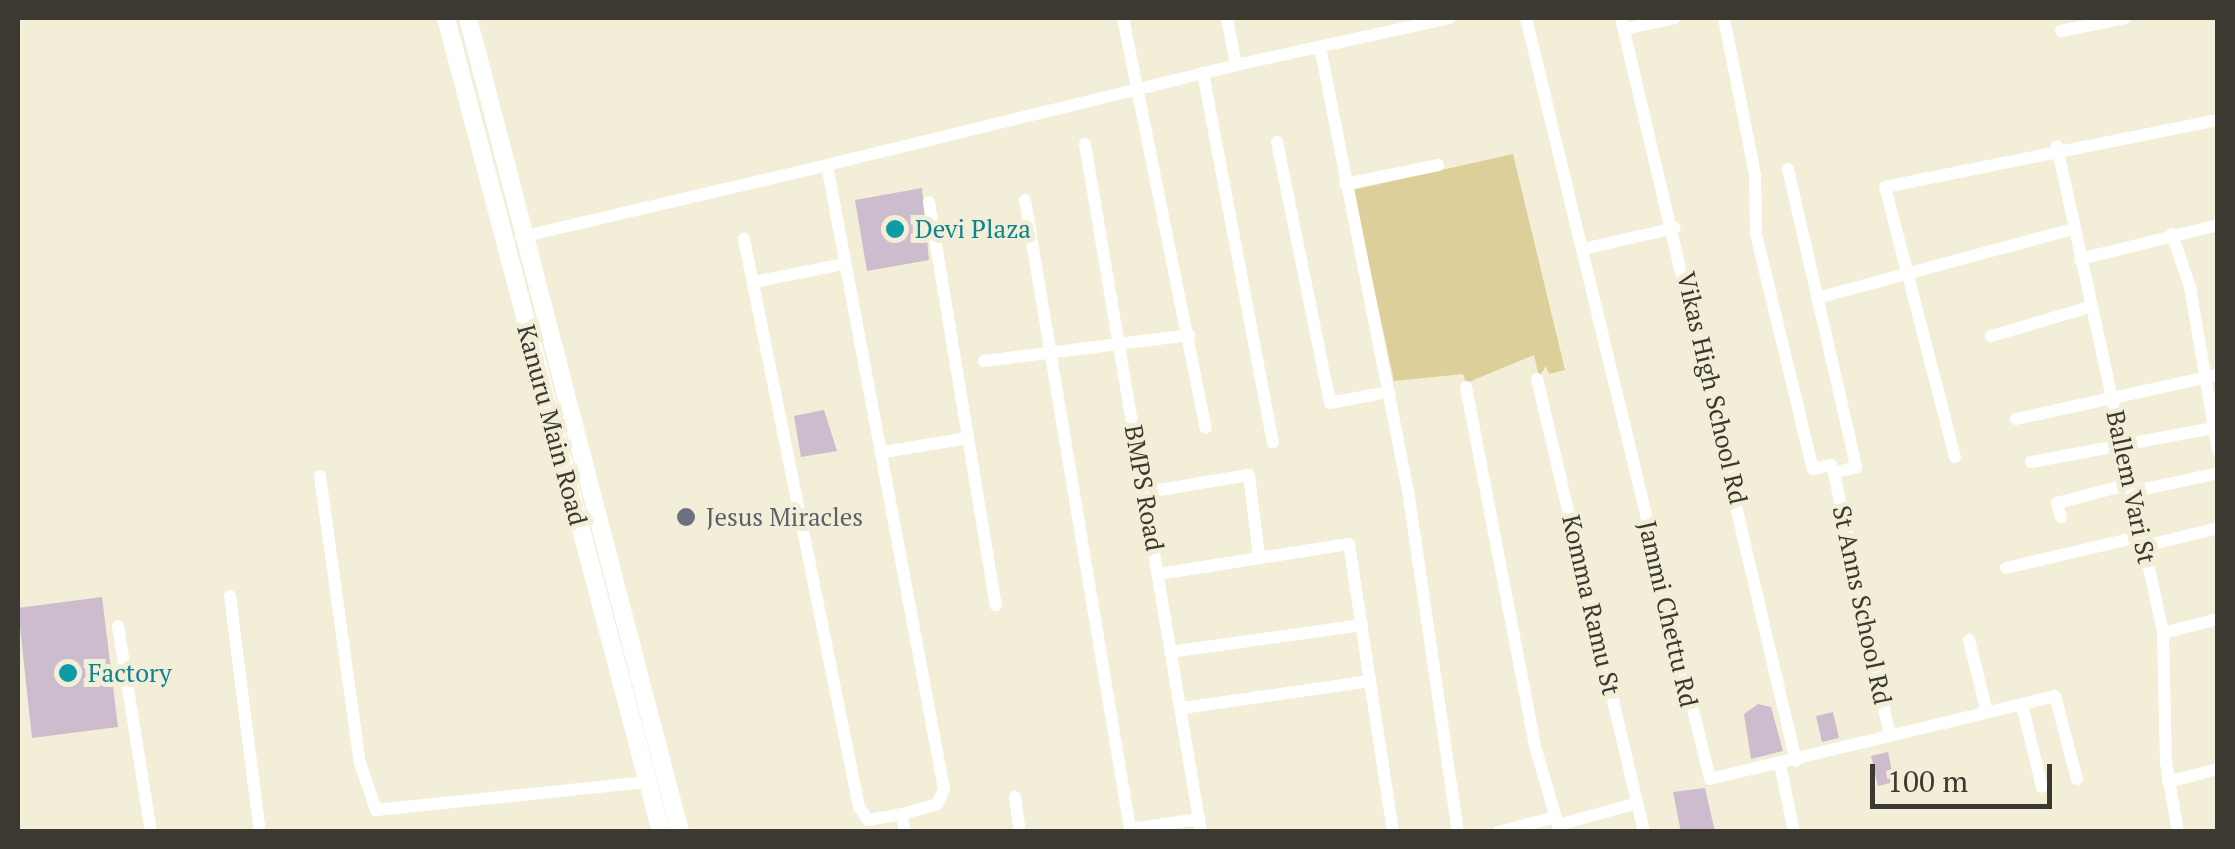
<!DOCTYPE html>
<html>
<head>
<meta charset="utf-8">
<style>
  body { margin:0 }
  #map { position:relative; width:2235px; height:849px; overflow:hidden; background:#f3eed7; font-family:"PT Serif",serif }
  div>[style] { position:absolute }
  .green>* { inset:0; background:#dccf99 }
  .building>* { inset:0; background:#ccbcce }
  .street>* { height:12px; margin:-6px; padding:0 6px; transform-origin:6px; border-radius:6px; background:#fff }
  .secondary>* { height:18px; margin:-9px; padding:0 9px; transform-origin:9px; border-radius:9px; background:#fff }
  .dots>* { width:28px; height:28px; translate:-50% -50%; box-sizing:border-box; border:5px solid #f3eed7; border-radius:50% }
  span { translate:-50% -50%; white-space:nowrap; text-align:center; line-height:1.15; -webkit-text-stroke:10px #f3eed7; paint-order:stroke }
  .culture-label { font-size:25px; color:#0d838f }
  .left { translate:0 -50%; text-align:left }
  .street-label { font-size:25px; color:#3b3930 }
  .worship-label { font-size:25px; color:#5b616d }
  .frame { position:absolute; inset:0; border:20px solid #3b3930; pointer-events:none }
  .scale { position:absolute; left:1870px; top:764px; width:182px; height:45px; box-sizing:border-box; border:5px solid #3b3930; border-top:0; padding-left:12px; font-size:30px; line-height:35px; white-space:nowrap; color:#3b3930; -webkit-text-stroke:8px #f3eed7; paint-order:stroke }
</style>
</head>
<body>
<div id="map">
  <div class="green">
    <div style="clip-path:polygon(1513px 154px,1565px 370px,1549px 374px,1546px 366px,1539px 377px,1534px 355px,1466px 383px,1463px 374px,1394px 381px,1353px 190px)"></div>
  </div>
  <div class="building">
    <div style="clip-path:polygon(922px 188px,929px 260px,867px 271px,855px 200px)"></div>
    <div style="clip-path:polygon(824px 410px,837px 451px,801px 457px,794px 416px)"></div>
    <div style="clip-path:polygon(102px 597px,118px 727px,32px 738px,18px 608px)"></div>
    <div style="clip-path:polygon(1758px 704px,1771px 707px,1783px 751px,1751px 759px,1744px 714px)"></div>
    <div style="clip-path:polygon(1833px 712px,1839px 738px,1822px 742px,1816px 716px)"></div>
    <div style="clip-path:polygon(1888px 752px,1894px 782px,1878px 786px,1871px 756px)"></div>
    <div style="clip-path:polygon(1705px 788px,1715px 832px,1681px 832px,1673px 792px)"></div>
  </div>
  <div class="street">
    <div style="left:1123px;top:18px;width:418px;rotate:78.6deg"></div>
    <div style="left:1526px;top:18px;width:783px;rotate:76.41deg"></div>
    <div style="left:1710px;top:779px;width:355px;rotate:-13.5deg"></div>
    <div style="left:2055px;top:696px;width:86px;rotate:75.2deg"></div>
    <div style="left:1621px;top:18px;width:763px;rotate:76.75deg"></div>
    <div style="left:1724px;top:18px;width:160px;rotate:78.8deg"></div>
    <div style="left:1755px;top:175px;width:59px;rotate:89deg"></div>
    <div style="left:1756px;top:234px;width:242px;rotate:76.4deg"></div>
    <div style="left:1813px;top:469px;width:18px;rotate:-13deg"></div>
    <div style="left:1831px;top:465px;width:9px;rotate:69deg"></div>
    <div style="left:1624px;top:29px;width:52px;rotate:-12.2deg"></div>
    <div style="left:2061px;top:31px;width:65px;rotate:-11.5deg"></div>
    <div style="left:1321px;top:52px;width:447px;rotate:78.8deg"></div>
    <div style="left:1408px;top:490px;width:346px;rotate:81.7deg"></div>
    <div style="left:1236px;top:65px;width:218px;rotate:-12.4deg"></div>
    <div style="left:1203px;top:73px;width:376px;rotate:79.3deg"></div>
    <div style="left:1277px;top:142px;width:266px;rotate:78.5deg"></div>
    <div style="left:1330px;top:403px;width:60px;rotate:-10.6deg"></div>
    <div style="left:1085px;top:144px;width:698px;rotate:80.43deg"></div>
    <div style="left:2057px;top:146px;width:498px;rotate:77.7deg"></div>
    <div style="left:2163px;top:633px;width:130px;rotate:88.7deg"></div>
    <div style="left:2166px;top:763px;width:70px;rotate:80.1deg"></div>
    <div style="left:827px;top:165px;width:421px;rotate:-13.7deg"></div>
    <div style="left:1236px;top:65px;width:48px;rotate:-100.8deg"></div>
    <div style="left:1788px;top:169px;width:306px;rotate:77.1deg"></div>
    <div style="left:1856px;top:467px;width:23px;rotate:165deg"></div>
    <div style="left:1345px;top:184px;width:95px;rotate:-11.5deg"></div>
    <div style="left:1025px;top:200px;width:638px;rotate:80.52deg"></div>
    <div style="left:1130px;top:829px;width:70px;rotate:-8.2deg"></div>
    <div style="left:929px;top:202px;width:409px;rotate:80.6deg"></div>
    <div style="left:2172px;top:234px;width:56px;rotate:71.2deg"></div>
    <div style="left:2190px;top:287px;width:166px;rotate:80.3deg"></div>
    <div style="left:521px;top:237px;width:314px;rotate:-13.2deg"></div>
    <div style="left:827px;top:165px;width:635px;rotate:79.38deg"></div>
    <div style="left:944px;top:789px;width:17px;rotate:115deg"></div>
    <div style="left:937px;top:804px;width:37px;rotate:164deg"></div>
    <div style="left:901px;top:814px;width:18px;rotate:77deg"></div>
    <div style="left:744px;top:239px;width:580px;rotate:78.55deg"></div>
    <div style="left:859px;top:807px;width:16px;rotate:55deg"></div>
    <div style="left:868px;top:820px;width:34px;rotate:-10deg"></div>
    <div style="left:1583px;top:249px;width:94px;rotate:-12.9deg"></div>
    <div style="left:2080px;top:259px;width:142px;rotate:-13.8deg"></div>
    <div style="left:754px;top:282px;width:92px;rotate:-11.3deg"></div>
    <div style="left:1817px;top:298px;width:265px;rotate:-15.1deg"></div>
    <div style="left:1991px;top:336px;width:103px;rotate:-16.3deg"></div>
    <div style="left:984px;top:361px;width:207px;rotate:-7.2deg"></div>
    <div style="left:1537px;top:379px;width:465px;rotate:76.7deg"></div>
    <div style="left:1466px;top:387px;width:366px;rotate:79.1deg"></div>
    <div style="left:1535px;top:746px;width:90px;rotate:73.8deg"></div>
    <div style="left:2016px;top:419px;width:207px;rotate:-12.3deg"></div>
    <div style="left:884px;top:452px;width:85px;rotate:-9.5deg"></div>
    <div style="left:1955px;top:457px;width:279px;rotate:-104.5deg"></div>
    <div style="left:1885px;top:187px;width:340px;rotate:-11.4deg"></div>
    <div style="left:2031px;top:462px;width:190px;rotate:-10.6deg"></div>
    <div style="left:1834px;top:473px;width:269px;rotate:78deg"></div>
    <div style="left:320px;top:476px;width:290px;rotate:82.1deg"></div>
    <div style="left:360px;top:763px;width:50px;rotate:71.2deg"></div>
    <div style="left:376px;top:810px;width:271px;rotate:-5.9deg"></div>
    <div style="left:1147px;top:492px;width:103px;rotate:-9.5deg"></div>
    <div style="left:1249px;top:475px;width:82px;rotate:83deg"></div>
    <div style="left:2131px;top:492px;width:89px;rotate:-12.3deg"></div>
    <div style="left:2061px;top:517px;width:15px;rotate:-106deg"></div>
    <div style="left:2057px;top:503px;width:75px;rotate:-14.6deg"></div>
    <div style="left:2144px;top:546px;width:76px;rotate:-13.7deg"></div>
    <div style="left:2006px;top:568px;width:140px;rotate:-13.2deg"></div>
    <div style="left:1159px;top:574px;width:192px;rotate:-9deg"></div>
    <div style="left:1349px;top:544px;width:291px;rotate:81.3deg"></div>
    <div style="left:230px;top:596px;width:238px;rotate:82.8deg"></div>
    <div style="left:118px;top:626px;width:209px;rotate:80.9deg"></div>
    <div style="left:2163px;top:633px;width:57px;rotate:-14.3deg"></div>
    <div style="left:1969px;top:640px;width:74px;rotate:76deg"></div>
    <div style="left:1170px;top:652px;width:194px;rotate:-8deg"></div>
    <div style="left:2022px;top:704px;width:85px;rotate:76.5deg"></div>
    <div style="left:1183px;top:708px;width:189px;rotate:-8.2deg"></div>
    <div style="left:1780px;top:764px;width:69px;rotate:78.4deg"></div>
    <div style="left:2168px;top:782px;width:52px;rotate:-14.6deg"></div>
    <div style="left:1015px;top:797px;width:35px;rotate:82deg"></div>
    <div style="left:1558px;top:825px;width:82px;rotate:-15.6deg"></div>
    <div style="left:1498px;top:832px;width:60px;rotate:-14.5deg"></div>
  </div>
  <div class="secondary">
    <div style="left:446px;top:18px;width:842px;rotate:75.2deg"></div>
    <div style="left:468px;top:18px;width:841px;rotate:75.4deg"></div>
  </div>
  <div class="dots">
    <div style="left:895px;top:229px;background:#0f9aa8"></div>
    <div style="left:686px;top:517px;background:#6b7280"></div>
    <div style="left:68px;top:673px;background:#0f9aa8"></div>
  </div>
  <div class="culture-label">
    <span class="left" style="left:915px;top:229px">Devi Plaza</span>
    <span class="left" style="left:88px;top:673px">Factory</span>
  </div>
  <div class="street-label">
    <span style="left:1712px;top:388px;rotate:77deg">Vikas High School Rd</span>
    <span style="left:552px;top:425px;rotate:75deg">Kanuru Main Road</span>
    <span style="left:2131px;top:487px;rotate:78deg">Ballem Vari St</span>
    <span style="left:1144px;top:488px;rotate:80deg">BMPS Road</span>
    <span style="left:1591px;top:605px;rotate:77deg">Komma Ramu St</span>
    <span style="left:1862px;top:605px;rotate:78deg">St Anns School Rd</span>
    <span style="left:1668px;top:614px;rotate:77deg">Jammi Chettu Rd</span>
  </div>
  <div class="worship-label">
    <span class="left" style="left:706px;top:517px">Jesus Miracles</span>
  </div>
  <div class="frame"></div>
  <div class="scale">100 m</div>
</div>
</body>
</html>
